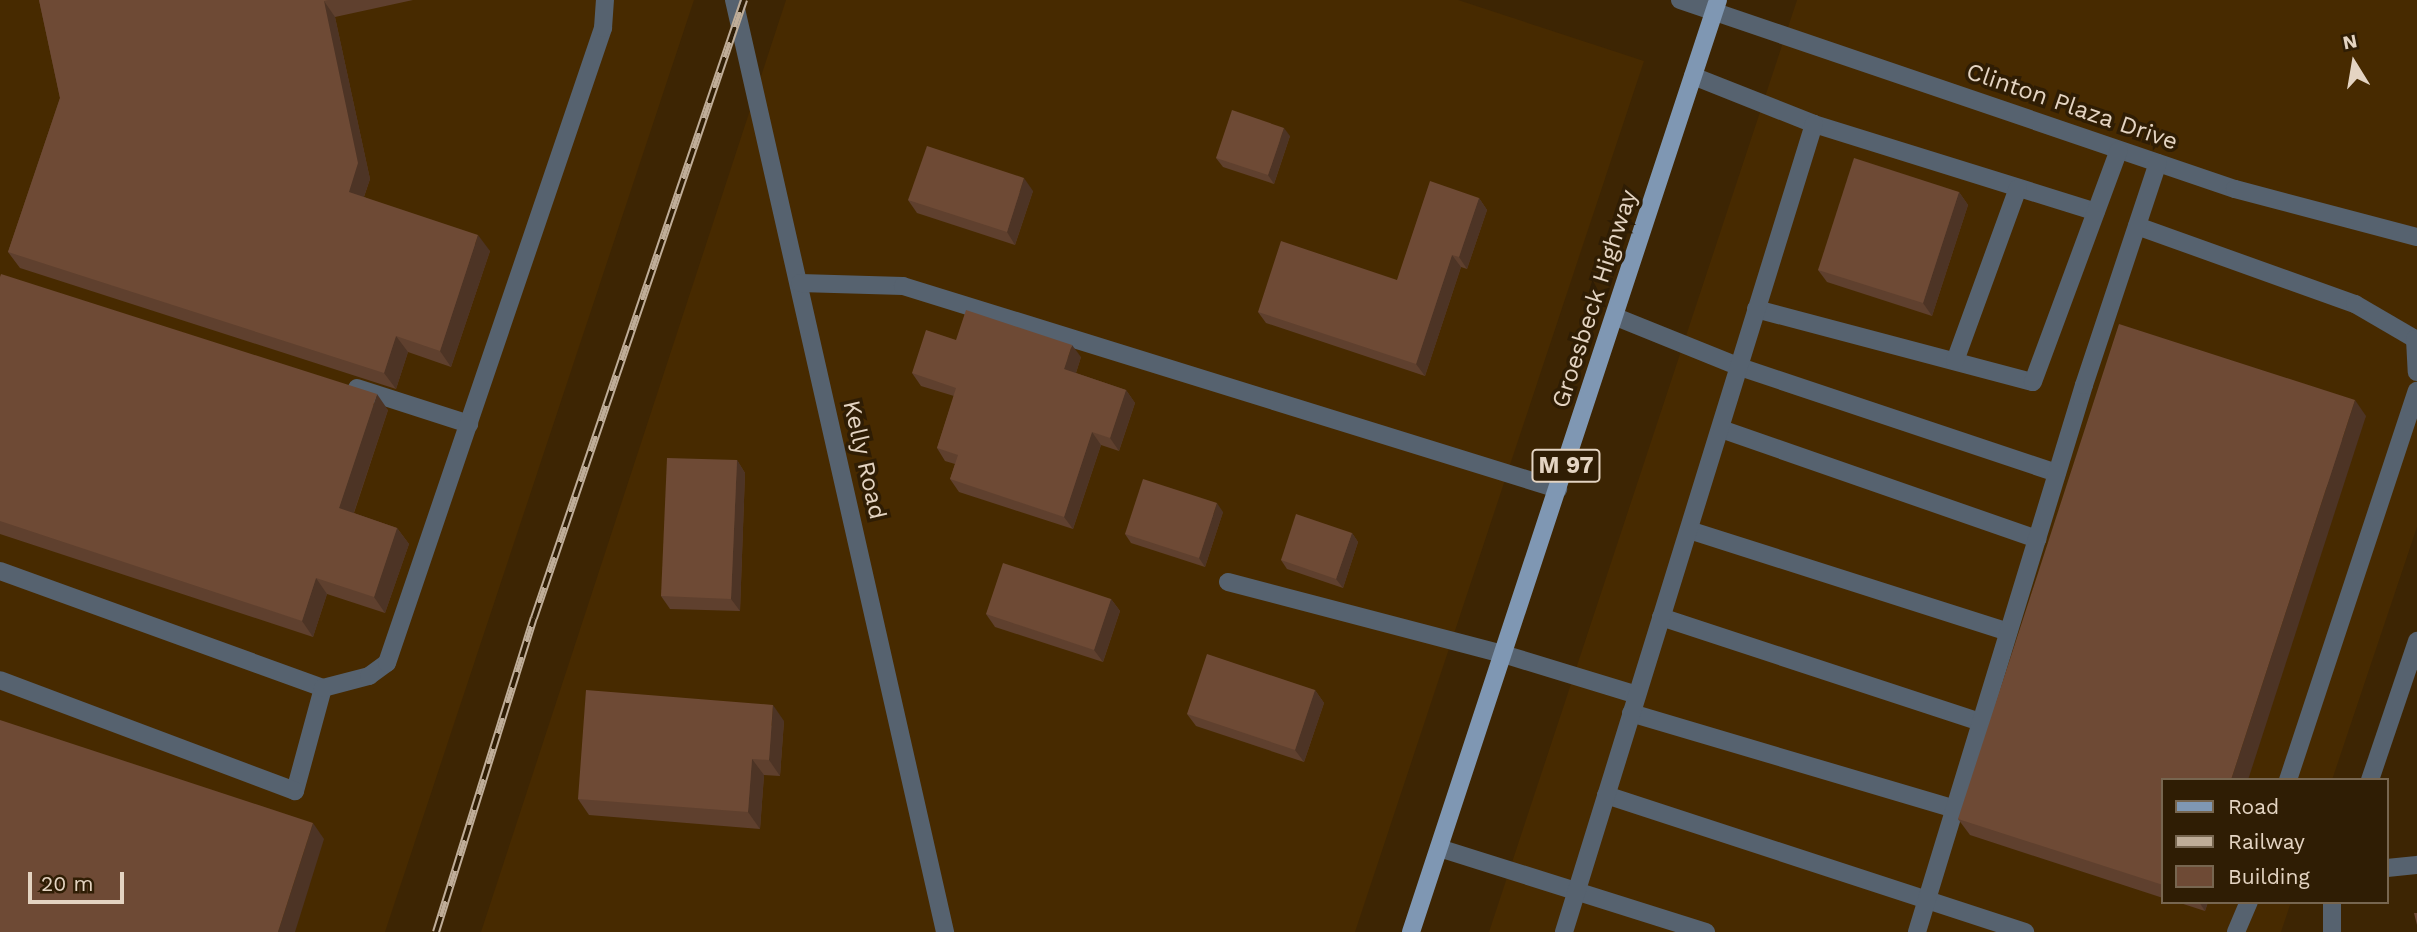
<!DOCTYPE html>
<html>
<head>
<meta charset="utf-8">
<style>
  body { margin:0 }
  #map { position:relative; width:2417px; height:932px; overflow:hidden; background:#3d2503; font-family:"Work Sans",sans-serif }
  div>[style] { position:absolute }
  .built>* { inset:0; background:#472a00 }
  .minor>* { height:18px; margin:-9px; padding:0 9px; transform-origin:9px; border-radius:9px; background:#56626f }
  .major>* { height:18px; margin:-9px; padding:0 9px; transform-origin:9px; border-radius:9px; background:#7f97b3 }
  .rail>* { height:8px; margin-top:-4px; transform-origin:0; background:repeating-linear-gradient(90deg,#2f1d04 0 16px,#bfad98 0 32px); box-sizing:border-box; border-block:2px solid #bfad98 }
  .wall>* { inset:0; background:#5f402e }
  .shaded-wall>* { inset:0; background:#4d3425 }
  .building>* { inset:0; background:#6e4a35 }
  span { translate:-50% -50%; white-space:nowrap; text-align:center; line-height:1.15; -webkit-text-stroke:7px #2f1d04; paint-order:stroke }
  .shield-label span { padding:2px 5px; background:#2f1d04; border:2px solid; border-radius:5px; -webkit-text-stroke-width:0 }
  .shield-label { font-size:23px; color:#e4d4c2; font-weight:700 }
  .street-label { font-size:24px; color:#e4d4c2 }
  .legend { position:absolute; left:2161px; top:778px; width:228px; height:126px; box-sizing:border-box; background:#2f1d04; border:2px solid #776650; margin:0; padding:9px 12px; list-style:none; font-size:21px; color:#e4d4c2 }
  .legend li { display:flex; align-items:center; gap:14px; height:35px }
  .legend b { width:35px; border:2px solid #776650 }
  .north { position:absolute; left:2319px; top:28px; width:70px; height:70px; -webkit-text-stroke:5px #2f1d04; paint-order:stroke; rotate:349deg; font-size:19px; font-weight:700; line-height:28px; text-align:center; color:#e4d4c2 }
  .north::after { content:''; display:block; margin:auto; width:24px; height:32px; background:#e4d4c2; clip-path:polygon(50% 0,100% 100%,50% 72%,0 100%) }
  .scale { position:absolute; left:28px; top:872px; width:96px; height:32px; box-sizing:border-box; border:4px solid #e4d4c2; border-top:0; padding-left:9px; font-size:21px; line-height:24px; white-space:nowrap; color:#e4d4c2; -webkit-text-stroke:5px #2f1d04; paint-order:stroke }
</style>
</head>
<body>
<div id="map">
  <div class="built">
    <div style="clip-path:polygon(0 0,694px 0,385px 932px,0 932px)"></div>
    <div style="clip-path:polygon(786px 0,1458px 0,1644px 61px,1355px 932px,481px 932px)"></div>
    <div style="clip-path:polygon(1797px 0,2417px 0,2417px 527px,2332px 780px,2163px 780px,2163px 902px,2291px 902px,2281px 932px,1489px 932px)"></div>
  </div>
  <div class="minor">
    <div style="left:734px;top:0;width:956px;rotate:77.24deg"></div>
    <div style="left:1680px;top:0;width:586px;rotate:18.81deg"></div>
    <div style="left:2235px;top:189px;width:188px;rotate:14.8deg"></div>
    <div style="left:1693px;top:76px;width:130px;rotate:21.6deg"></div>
    <div style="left:1814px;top:124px;width:295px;rotate:17.3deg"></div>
    <div style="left:2137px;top:226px;width:232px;rotate:19.7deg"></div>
    <div style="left:2355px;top:304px;width:69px;rotate:30.3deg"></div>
    <div style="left:2415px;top:339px;width:33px;rotate:87deg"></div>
    <div style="left:800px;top:283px;width:103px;rotate:1.7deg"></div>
    <div style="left:903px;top:286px;width:686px;rotate:17.22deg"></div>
    <div style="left:1756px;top:309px;width:286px;rotate:14.8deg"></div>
    <div style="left:2033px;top:382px;width:247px;rotate:-69.7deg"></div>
    <div style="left:1616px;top:317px;width:134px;rotate:22deg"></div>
    <div style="left:1740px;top:367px;width:334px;rotate:18.5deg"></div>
    <div style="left:1955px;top:361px;width:184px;rotate:-70deg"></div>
    <div style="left:357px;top:388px;width:118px;rotate:17.8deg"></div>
    <div style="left:1721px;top:429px;width:335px;rotate:19.2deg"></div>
    <div style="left:1689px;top:530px;width:335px;rotate:17.7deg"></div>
    <div style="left:0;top:571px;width:344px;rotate:19.9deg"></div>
    <div style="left:323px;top:688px;width:107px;rotate:105.2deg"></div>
    <div style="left:295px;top:791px;width:315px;rotate:-159.4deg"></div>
    <div style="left:1228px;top:582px;width:284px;rotate:14.7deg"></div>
    <div style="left:1503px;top:654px;width:140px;rotate:17deg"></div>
    <div style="left:1661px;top:617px;width:337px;rotate:18.2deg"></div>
    <div style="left:323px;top:688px;width:48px;rotate:-14.6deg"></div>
    <div style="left:369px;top:676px;width:22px;rotate:-36deg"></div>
    <div style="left:387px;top:663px;width:671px;rotate:-71.21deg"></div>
    <div style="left:603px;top:28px;width:28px;rotate:-86deg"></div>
    <div style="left:1631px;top:713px;width:338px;rotate:16.5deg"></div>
    <div style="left:2288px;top:780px;width:410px;rotate:-71.7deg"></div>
    <div style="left:2370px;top:780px;width:147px;rotate:-71.3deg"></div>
    <div style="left:1606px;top:795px;width:441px;rotate:18.1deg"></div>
    <div style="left:1439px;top:848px;width:280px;rotate:17.5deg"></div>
    <div style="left:2387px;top:868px;width:30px;rotate:-6deg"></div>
    <div style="left:2332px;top:902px;width:30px;rotate:90deg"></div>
    <div style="left:1564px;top:932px;width:846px;rotate:-72.81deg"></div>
    <div style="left:1917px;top:932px;width:572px;rotate:-73.02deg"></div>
    <div style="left:2084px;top:385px;width:234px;rotate:-71.6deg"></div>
    <div style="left:2236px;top:932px;width:33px;rotate:-67deg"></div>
  </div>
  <div class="major">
    <div style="left:1411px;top:932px;width:981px;rotate:-71.77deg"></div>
  </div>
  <div class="rail">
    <div style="left:436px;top:932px;width:329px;rotate:-72.7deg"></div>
    <div style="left:534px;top:618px;width:653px;rotate:-71.23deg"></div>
  </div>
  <div class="wall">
    <div style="clip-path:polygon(39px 0,413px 0,335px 17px,370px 179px,364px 197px,490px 251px,451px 367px,408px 352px,396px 389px,20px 268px,8px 252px,60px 98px)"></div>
    <div style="clip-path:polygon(1290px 136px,1274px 184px,1223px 167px,1216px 158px)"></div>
    <div style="clip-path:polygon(1033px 191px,1015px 245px,917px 213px,908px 200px)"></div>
    <div style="clip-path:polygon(1959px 192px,1968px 205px,1932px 316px,1827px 282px,1818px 270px)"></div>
    <div style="clip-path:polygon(1479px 198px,1487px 210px,1467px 269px,1461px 267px,1425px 376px,1266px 323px,1258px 312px,1397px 280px)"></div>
    <div style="clip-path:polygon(0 277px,388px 410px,354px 513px,397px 528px,409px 544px,385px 613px,327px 594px,313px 637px,0 534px)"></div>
    <div style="clip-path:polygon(1081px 357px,1076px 373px,1126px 390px,1135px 403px,1119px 451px,1101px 445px,1073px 529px,959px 492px,950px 479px,955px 464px,945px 461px,937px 448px,954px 396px,921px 386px,912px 373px)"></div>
    <div style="clip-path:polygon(2366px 416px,2163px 780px,2163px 898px,1970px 835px,1958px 819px)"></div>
    <div style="clip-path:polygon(737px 460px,745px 473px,740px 611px,670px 609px,661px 596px)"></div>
    <div style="clip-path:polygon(1223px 512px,1205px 567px,1131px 543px,1125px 534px)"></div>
    <div style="clip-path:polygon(1352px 533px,1358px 542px,1343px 588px,1287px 569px,1281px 560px)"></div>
    <div style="clip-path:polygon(1111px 599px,1120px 611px,1103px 662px,995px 627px,986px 614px)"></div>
    <div style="clip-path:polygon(1315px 690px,1324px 703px,1304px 762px,1196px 726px,1187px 714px)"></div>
    <div style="clip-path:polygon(784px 721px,780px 776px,764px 775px,760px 829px,589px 815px,578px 799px)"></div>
    <div style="clip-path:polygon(2177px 902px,2208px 902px,2205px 911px)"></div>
  </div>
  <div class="shaded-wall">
    <div style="clip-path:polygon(324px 1px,335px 17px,370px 179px,360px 208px,349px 192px)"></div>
    <div style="clip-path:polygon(1284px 128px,1290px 136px,1274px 184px,1268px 175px)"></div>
    <div style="clip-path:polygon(1024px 178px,1033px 191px,1015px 245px,1007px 232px)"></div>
    <div style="clip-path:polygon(1959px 192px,1968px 205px,1932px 316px,1923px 303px)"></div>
    <div style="clip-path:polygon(1479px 198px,1487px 210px,1467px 269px,1459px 257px)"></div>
    <div style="clip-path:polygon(478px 235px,490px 251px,451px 367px,440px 351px)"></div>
    <div style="clip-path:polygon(1452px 255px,1461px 267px,1425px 376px,1416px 364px)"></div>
    <div style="clip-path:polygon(396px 336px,408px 352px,396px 389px,384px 373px)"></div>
    <div style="clip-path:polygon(1072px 345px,1081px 357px,1073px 382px,1064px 369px)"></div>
    <div style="clip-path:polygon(1126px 390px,1135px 403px,1119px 451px,1110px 438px)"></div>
    <div style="clip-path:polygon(377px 394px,388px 410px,350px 524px,339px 508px)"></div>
    <div style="clip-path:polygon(2355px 400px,2366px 416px,2248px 780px,2231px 780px)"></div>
    <div style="clip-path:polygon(1092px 432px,1101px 445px,1073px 529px,1064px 517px)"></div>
    <div style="clip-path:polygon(737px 460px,745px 473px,740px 611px,731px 599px)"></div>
    <div style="clip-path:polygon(1217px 503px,1223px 512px,1205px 567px,1199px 558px)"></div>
    <div style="clip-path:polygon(397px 528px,409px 544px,385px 613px,374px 597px)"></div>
    <div style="clip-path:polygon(1352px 533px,1358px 542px,1343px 588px,1336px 579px)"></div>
    <div style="clip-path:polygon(316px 578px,327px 594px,313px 637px,302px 621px)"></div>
    <div style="clip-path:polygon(1111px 599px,1120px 611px,1103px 662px,1094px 650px)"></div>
    <div style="clip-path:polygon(1315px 690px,1324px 703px,1304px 762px,1295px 750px)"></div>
    <div style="clip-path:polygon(773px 705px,784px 721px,780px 776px,769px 760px)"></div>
    <div style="clip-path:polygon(752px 759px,764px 775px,760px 829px,748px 812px)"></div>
    <div style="clip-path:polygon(313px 823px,324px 839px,295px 932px,278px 932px)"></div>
    <div style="clip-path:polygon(2199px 902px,2208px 902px,2205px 911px)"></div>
  </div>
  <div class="building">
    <div style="clip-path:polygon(39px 0,328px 0,324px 1px,358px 163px,349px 192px,478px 235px,440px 351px,396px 336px,384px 373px,8px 252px,60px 98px)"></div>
    <div style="clip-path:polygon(1232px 110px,1284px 128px,1268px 175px,1216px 158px)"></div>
    <div style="clip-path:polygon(927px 146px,1024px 178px,1007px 232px,908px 200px)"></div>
    <div style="clip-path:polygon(1854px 158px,1959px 192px,1923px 303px,1818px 270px)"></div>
    <div style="clip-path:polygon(1430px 181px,1479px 198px,1459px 257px,1452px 255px,1416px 364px,1258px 312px,1281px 241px,1397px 280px)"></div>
    <div style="clip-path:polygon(1px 274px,377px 394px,339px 508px,397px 528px,374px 597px,316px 578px,302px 621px,0 521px,0 277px)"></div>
    <div style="clip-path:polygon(966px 310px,1072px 345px,1064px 369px,1126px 390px,1110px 438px,1092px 432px,1064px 517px,950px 479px,958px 455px,937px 448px,956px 388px,912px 373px,926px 330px,956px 340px)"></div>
    <div style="clip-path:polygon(2119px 324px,2355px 400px,2231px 780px,2163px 780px,2163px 885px,1958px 819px)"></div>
    <div style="clip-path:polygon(667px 458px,737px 460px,731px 599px,661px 596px)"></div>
    <div style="clip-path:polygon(1143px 479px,1217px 503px,1199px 558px,1125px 534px)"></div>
    <div style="clip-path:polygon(1296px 514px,1352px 533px,1336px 579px,1281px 560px)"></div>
    <div style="clip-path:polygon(1003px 563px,1111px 599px,1094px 650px,986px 614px)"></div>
    <div style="clip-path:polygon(1207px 654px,1315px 690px,1295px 750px,1187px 714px)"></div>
    <div style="clip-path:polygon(586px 690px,773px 705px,769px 760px,752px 759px,748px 812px,578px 799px)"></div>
    <div style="clip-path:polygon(0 720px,313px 823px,278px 932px,0 932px)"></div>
    <div style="clip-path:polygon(2414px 913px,2417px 913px,2417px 925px)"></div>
  </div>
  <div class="shield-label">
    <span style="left:1566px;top:466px">M 97</span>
  </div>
  <div class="street-label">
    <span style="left:2072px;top:107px;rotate:19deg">Clinton Plaza Drive</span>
    <span style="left:1595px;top:299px;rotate:-72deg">Groesbeck Highway</span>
    <span style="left:864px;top:460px;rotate:77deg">Kelly Road</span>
  </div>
  <ul class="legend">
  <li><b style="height:9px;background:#7f97b3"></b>Road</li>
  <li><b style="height:9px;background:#bfad98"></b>Railway</li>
  <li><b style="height:19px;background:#6e4a35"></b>Building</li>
  </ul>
  <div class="north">N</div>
  <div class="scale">20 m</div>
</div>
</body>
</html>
